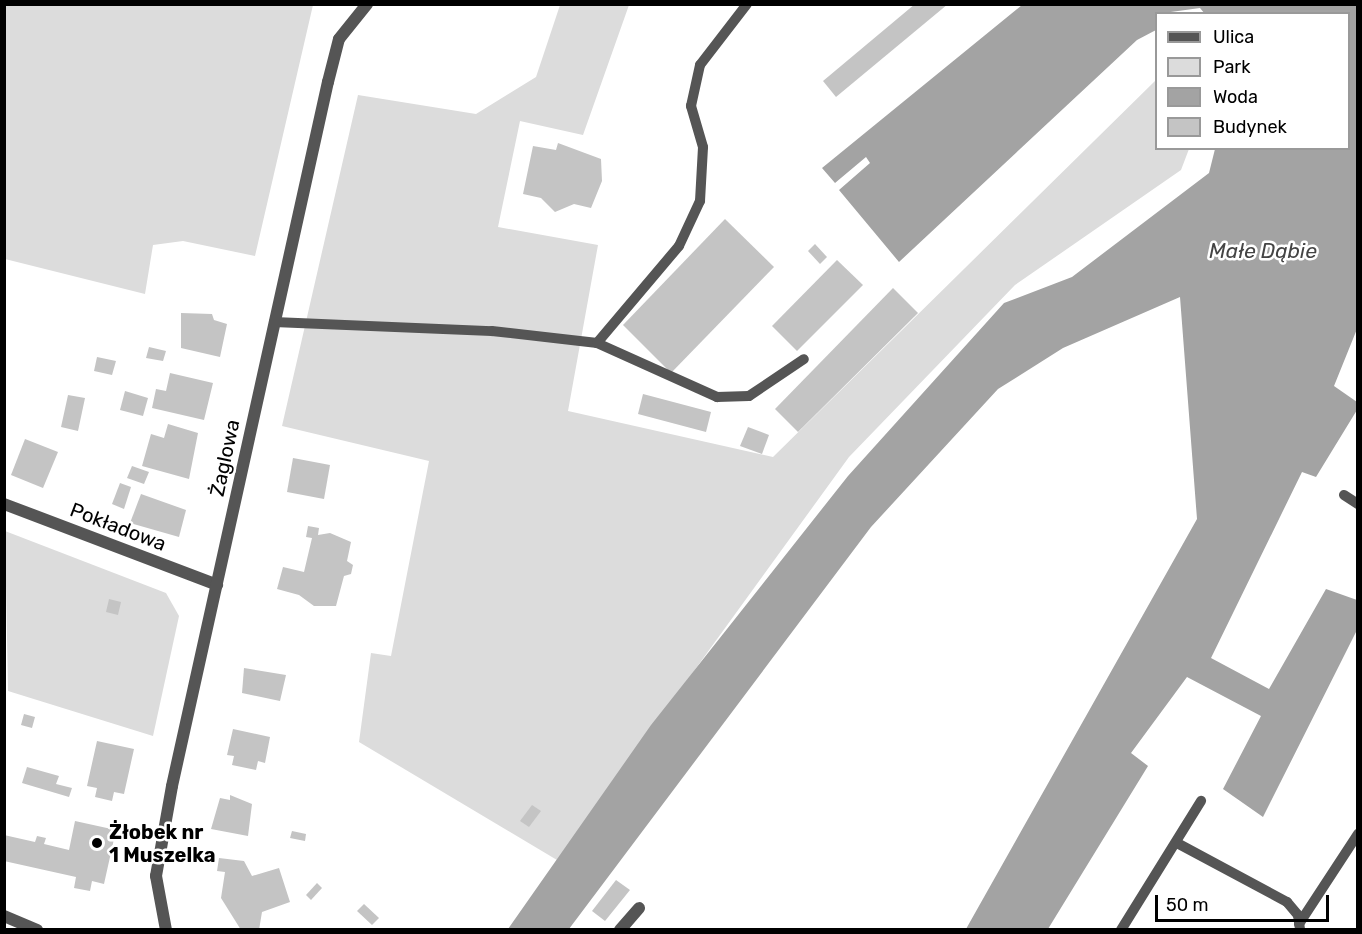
<!DOCTYPE html>
<html>
<head>
<meta charset="utf-8">
<style>
  body { margin:0 }
  #map { position:relative; width:1362px; height:934px; overflow:hidden; background:#fff; font-family:Rubik,sans-serif }
  div>[style] { position:absolute }
  .green>* { inset:0; background:#dcdcdc }
  .water>* { inset:0; background:#a3a3a3 }
  .building>* { inset:0; background:#c4c4c4 }
  .service>* { height:10px; margin:-5px; padding:0 5px; transform-origin:5px; border-radius:5px; background:#555 }
  .minor>* { height:12px; margin:-6px; padding:0 6px; transform-origin:6px; border-radius:6px; background:#555 }
  .dots>* { width:16px; height:16px; translate:-50% -50%; box-sizing:border-box; border:3px solid #fff; border-radius:50% }
  span { translate:-50% -50%; white-space:nowrap; text-align:center; line-height:1.15; -webkit-text-stroke:5px #fff; paint-order:stroke }
  .street-label { font-size:20px; color:#000 }
  .poi-label { font-size:20px; color:#000; font-weight:700 }
  .left { translate:0 -50%; text-align:left }
  .water-label { font-size:21px; color:#444; font-style:italic }
  .frame { position:absolute; inset:0; border:6px solid #000; pointer-events:none }
  .legend { position:absolute; left:1155px; top:12px; width:195px; height:138px; box-sizing:border-box; background:#fff; border:2px solid #999; margin:0; padding:8px 10px; list-style:none; font-size:18px; color:#000 }
  .legend li { display:flex; align-items:center; gap:12px; height:30px }
  .legend b { width:30px; border:2px solid #999 }
  .scale { position:absolute; left:1155px; top:895px; width:174px; height:27px; box-sizing:border-box; border:3px solid #000; border-top:0; padding-left:8px; font-size:18px; line-height:21px; white-space:nowrap; color:#000; -webkit-text-stroke:4px #fff; paint-order:stroke }
</style>
</head>
<body>
<div id="map">
  <div class="green">
    <div style="clip-path:polygon(4px 5px,313px 5px,255px 256px,183px 241px,153px 245px,145px 294px,5px 259px)"></div>
    <div style="clip-path:polygon(560px 5px,629px 5px,583px 135px,520px 121px,498px 227px,598px 245px,568px 411px,773px 457px,1156px 80px,1156px 148px,1189px 149px,1181px 170px,1015px 285px,849px 457px,557px 860px,359px 742px,371px 653px,391px 656px,429px 461px,282px 426px,358px 95px,476px 114px,536px 77px)"></div>
    <div style="clip-path:polygon(5px 531px,166px 593px,179px 616px,153px 736px,8px 691px)"></div>
  </div>
  <div class="water">
    <div style="clip-path:polygon(1022px 5px,1357px 5px,1357px 329px,1334px 386px,1357px 402px,1357px 410px,1316px 477px,1302px 472px,1211px 658px,1269px 689px,1326px 589px,1357px 600px,1357px 630px,1263px 817px,1223px 789px,1261px 716px,1187px 677px,1131px 753px,1148px 766px,1048px 929px,966px 929px,1197px 519px,1180px 297px,1063px 348px,998px 389px,871px 527px,569px 929px,508px 929px,651px 725px,848px 476px,1004px 303px,1072px 277px,1209px 173px,1215px 149px,1348px 148px,1348px 14px,1205px 14px,1200px 8px,1156px 14px,1156px 30px,1137px 40px,899px 262px,839px 190px,870px 163px,866px 157px,835px 183px,822px 168px)"></div>
  </div>
  <div class="building">
    <div style="clip-path:polygon(915px 4px,948px 4px,836px 97px,823px 81px)"></div>
    <div style="clip-path:polygon(558px 143px,601px 159px,602px 181px,591px 208px,574px 204px,555px 212px,541px 198px,523px 194px,533px 146px,556px 150px)"></div>
    <div style="clip-path:polygon(725px 219px,774px 267px,671px 373px,623px 325px)"></div>
    <div style="clip-path:polygon(815px 244px,827px 257px,820px 264px,808px 251px)"></div>
    <div style="clip-path:polygon(837px 260px,863px 285px,797px 351px,772px 326px)"></div>
    <div style="clip-path:polygon(893px 288px,918px 313px,798px 432px,775px 409px)"></div>
    <div style="clip-path:polygon(181px 313px,212px 314px,214px 320px,227px 324px,220px 357px,181px 348px)"></div>
    <div style="clip-path:polygon(149px 347px,166px 351px,163px 361px,146px 358px)"></div>
    <div style="clip-path:polygon(97px 357px,116px 361px,112px 375px,94px 371px)"></div>
    <div style="clip-path:polygon(170px 373px,213px 383px,204px 420px,152px 408px,156px 389px,166px 391px)"></div>
    <div style="clip-path:polygon(125px 391px,148px 398px,143px 416px,120px 410px)"></div>
    <div style="clip-path:polygon(643px 394px,711px 412px,706px 432px,638px 414px)"></div>
    <div style="clip-path:polygon(68px 395px,85px 398px,78px 431px,61px 427px)"></div>
    <div style="clip-path:polygon(168px 424px,198px 433px,189px 479px,142px 466px,151px 434px,164px 438px)"></div>
    <div style="clip-path:polygon(748px 427px,769px 435px,762px 454px,740px 446px)"></div>
    <div style="clip-path:polygon(25px 439px,58px 452px,43px 488px,11px 475px)"></div>
    <div style="clip-path:polygon(293px 458px,330px 465px,324px 499px,287px 492px)"></div>
    <div style="clip-path:polygon(132px 466px,149px 472px,144px 484px,127px 478px)"></div>
    <div style="clip-path:polygon(120px 483px,131px 487px,124px 509px,112px 504px)"></div>
    <div style="clip-path:polygon(141px 494px,186px 510px,179px 537px,130px 523px)"></div>
    <div style="clip-path:polygon(308px 526px,319px 528px,318px 535px,330px 533px,351px 542px,347px 561px,353px 565px,351px 574px,344px 576px,336px 606px,314px 606px,299px 595px,277px 589px,283px 567px,304px 572px,312px 538px,306px 537px)"></div>
    <div style="clip-path:polygon(109px 599px,121px 602px,118px 615px,106px 612px)"></div>
    <div style="clip-path:polygon(244px 668px,286px 675px,280px 701px,242px 693px)"></div>
    <div style="clip-path:polygon(24px 714px,35px 717px,32px 728px,21px 725px)"></div>
    <div style="clip-path:polygon(233px 729px,270px 737px,265px 763px,258px 761px,256px 770px,232px 765px,234px 756px,227px 755px)"></div>
    <div style="clip-path:polygon(97px 741px,134px 749px,124px 794px,114px 792px,112px 801px,95px 797px,97px 788px,87px 786px)"></div>
    <div style="clip-path:polygon(27px 767px,59px 776px,56px 784px,72px 788px,69px 797px,22px 783px)"></div>
    <div style="clip-path:polygon(230px 795px,252px 804px,248px 836px,211px 829px,220px 798px,230px 800px)"></div>
    <div style="clip-path:polygon(532px 805px,541px 811px,529px 827px,520px 821px)"></div>
    <div style="clip-path:polygon(75px 821px,116px 830px,104px 884px,92px 881px,90px 891px,74px 888px,76px 877px,4px 861px,4px 835px,35px 842px,37px 836px,46px 838px,44px 844px,69px 850px)"></div>
    <div style="clip-path:polygon(292px 831px,306px 834px,305px 841px,290px 838px)"></div>
    <div style="clip-path:polygon(219px 858px,244px 861px,252px 876px,279px 868px,290px 902px,262px 912px,259px 930px,241px 930px,221px 898px,225px 872px,217px 871px)"></div>
    <div style="clip-path:polygon(616px 880px,630px 890px,605px 921px,592px 911px)"></div>
    <div style="clip-path:polygon(317px 883px,322px 888px,311px 900px,306px 895px)"></div>
    <div style="clip-path:polygon(364px 904px,379px 918px,372px 925px,357px 911px)"></div>
  </div>
  <div class="service">
    <div style="left:274px;top:322px;width:218px;rotate:2.4deg"></div>
    <div style="left:492px;top:331px;width:106px;rotate:6.5deg"></div>
    <div style="left:597px;top:343px;width:127px;rotate:-49.8deg"></div>
    <div style="left:679px;top:246px;width:50px;rotate:-65deg"></div>
    <div style="left:700px;top:201px;width:54px;rotate:-86.8deg"></div>
    <div style="left:703px;top:147px;width:43px;rotate:-106.3deg"></div>
    <div style="left:691px;top:106px;width:42px;rotate:-77.6deg"></div>
    <div style="left:700px;top:65px;width:77px;rotate:-52.4deg"></div>
    <div style="left:597px;top:343px;width:132px;rotate:24.2deg"></div>
    <div style="left:717px;top:397px;width:32px;rotate:-2deg"></div>
    <div style="left:749px;top:396px;width:66px;rotate:-33.9deg"></div>
    <div style="left:1344px;top:495px;width:17px;rotate:33deg"></div>
    <div style="left:1177px;top:843px;width:125px;rotate:28.2deg"></div>
    <div style="left:1287px;top:902px;width:17px;rotate:50deg"></div>
    <div style="left:1298px;top:915px;width:15px;rotate:82deg"></div>
    <div style="left:1299px;top:924px;width:108px;rotate:-56.8deg"></div>
    <div style="left:1121px;top:930px;width:152px;rotate:-58.2deg"></div>
  </div>
  <div class="minor">
    <div style="left:4px;top:504px;width:228px;rotate:20.8deg"></div>
    <div style="left:4px;top:916px;width:36px;rotate:23deg"></div>
    <div style="left:166px;top:930px;width:55px;rotate:-100.5deg"></div>
    <div style="left:156px;top:876px;width:91px;rotate:-79.9deg"></div>
    <div style="left:172px;top:786px;width:721px;rotate:-77.51deg"></div>
    <div style="left:328px;top:82px;width:44px;rotate:-75.7deg"></div>
    <div style="left:339px;top:39px;width:45px;rotate:-51.3deg"></div>
    <div style="left:620px;top:930px;width:29px;rotate:-49deg"></div>
  </div>
  <div class="dots">
    <div style="left:97px;top:843px;background:#000"></div>
  </div>
  <div class="street-label">
    <span style="left:225px;top:458px;rotate:-78deg">Żaglowa</span>
    <span style="left:118px;top:527px;rotate:21deg">Pokładowa</span>
  </div>
  <div class="poi-label">
    <span class="left" style="left:109px;top:844px">Żłobek nr<br>1 Muszelka</span>
  </div>
  <div class="water-label">
    <span style="left:1263px;top:251px">Małe Dąbie</span>
  </div>
  <div class="frame"></div>
  <ul class="legend">
  <li><b style="height:8px;background:#555"></b>Ulica</li>
  <li><b style="height:16px;background:#dcdcdc"></b>Park</li>
  <li><b style="height:16px;background:#a3a3a3"></b>Woda</li>
  <li><b style="height:16px;background:#c4c4c4"></b>Budynek</li>
  </ul>
  <div class="scale">50 m</div>
</div>
</body>
</html>
